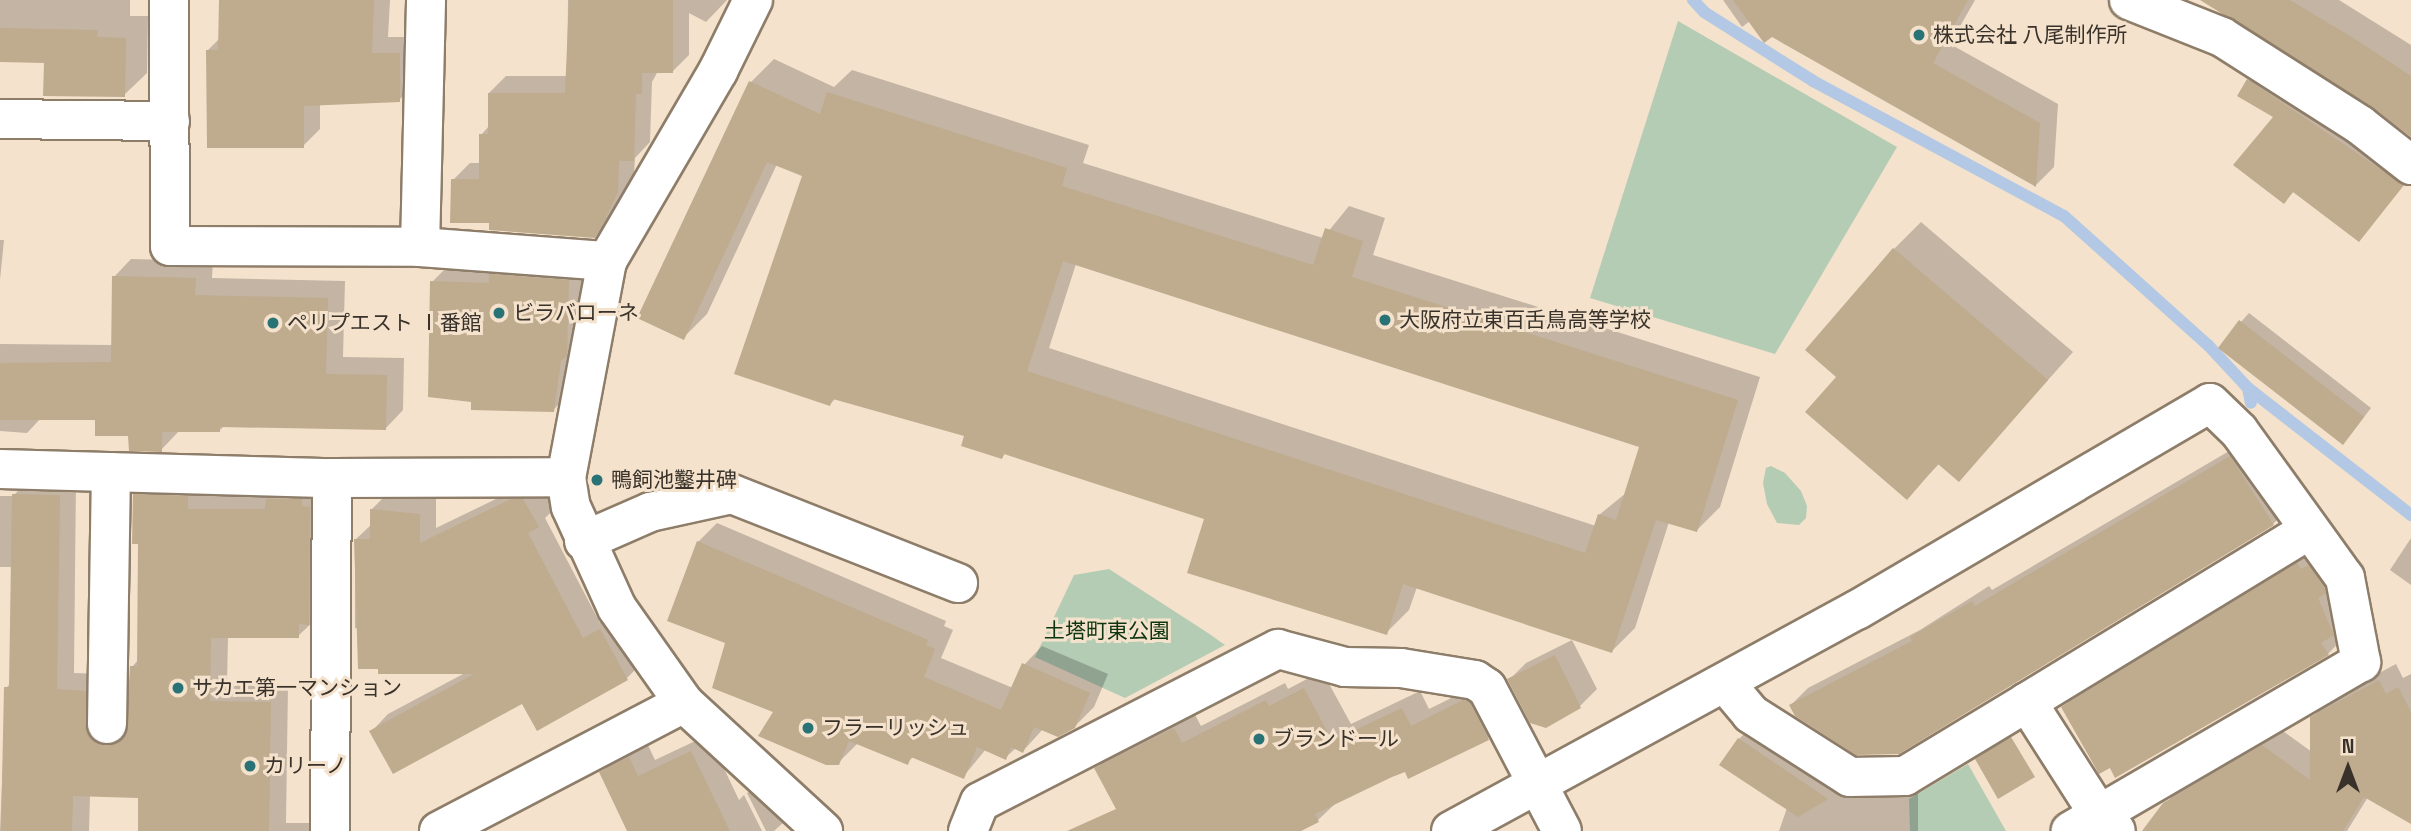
<!DOCTYPE html>
<html>
<head>
<meta charset="utf-8">
<style>
  body { margin:0 }
  #map { position:relative; width:2411px; height:831px; overflow:hidden; background:#f4e2cc; font-family:"Space Grotesk","Noto Sans JP",sans-serif }
  div>[style] { position:absolute }
  .green>* { inset:0; background:#b5ccb4 }
  .shadow>* { inset:0; background:#0003 }
  .stream>* { height:12px; margin:-6px; padding:0 6px; transform-origin:6px; border-radius:6px; background:#b2c8e4 }
  .building>* { inset:0; background:#bfab8e }
  .roads { filter:drop-shadow(2px 0 #8d7d69) drop-shadow(-2px 0 #8d7d69) drop-shadow(0 2px #8d7d69) drop-shadow(0 -2px #8d7d69) }
  .minor>* { height:38px; margin:-19px; padding:0 19px; transform-origin:19px; border-radius:19px; background:#fff }
  .dots>* { width:19px; height:19px; translate:-50% -50%; box-sizing:border-box; border:4px solid #f4e2cc; border-radius:50% }
  span { translate:-50% -50%; white-space:nowrap; text-align:center; line-height:1.15; -webkit-text-stroke:6px #f4e2cc; paint-order:stroke }
  .poi-label { font-size:21px; color:#39322a }
  .left { translate:0 -50%; text-align:left }
  .park-label { font-size:21px; color:#0e350f }
  .north { position:absolute; left:2313px; top:733px; width:70px; height:70px; -webkit-text-stroke:5px #f4e2cc; paint-order:stroke; rotate:0deg; font-size:19px; font-weight:700; line-height:28px; text-align:center; color:#39322a }
  .north::after { content:''; display:block; margin:auto; width:24px; height:32px; background:#39322a; clip-path:polygon(50% 0,100% 100%,50% 72%,0 100%) }
</style>
</head>
<body>
<div id="map">
  <div class="green">
    <div style="clip-path:polygon(1678px 21px,1897px 147px,1775px 354px,1590px 298px)"></div>
    <div style="clip-path:polygon(1771px 466px,1785px 473px,1801px 491px,1807px 506px,1806px 518px,1799px 525px,1777px 523px,1767px 504px,1763px 483px,1766px 468px)"></div>
    <div style="clip-path:polygon(1109px 569px,1208px 633px,1225px 645px,1125px 698px,1035px 657px,1074px 575px)"></div>
    <div style="clip-path:polygon(1968px 764px,2006px 831px,1910px 831px,1909px 799px)"></div>
  </div>
  <div class="shadow">
    <div style="clip-path:polygon(0 0,130px 0,130px 16px,148px 16px,147px 73px,124px 95px,46px 61px,0 59px)"></div>
    <div style="clip-path:polygon(221px 0,390px 0,388px 37px,416px 37px,416px 84px,399px 100px,320px 103px,320px 129px,303px 146px,208px 50px,220px 38px)"></div>
    <div style="clip-path:polygon(568px 0,727px 0,706px 22px,689px 13px,689px 55px,672px 72px,658px 71px,652px 82px,650px 142px,635px 158px,634px 174px,612px 219px,595px 236px,490px 221px,453px 180px,470px 163px,481px 163px,481px 135px,489px 126px,489px 93px,506px 76px,567px 76px)"></div>
    <div style="clip-path:polygon(1723px 0,1975px 0,1950px 44px,2058px 104px,2054px 167px,2036px 185px,1750px 21px,1742px 27px)"></div>
    <div style="clip-path:polygon(2211px 0,2339px 0,2411px 45px,2411px 136px,2375px 106px)"></div>
    <div style="clip-path:polygon(evenodd,774px 59px,834px 87px,852px 70px,1089px 145px,1083px 163px,1323px 238px,1349px 206px,1385px 218px,1373px 255px,1760px 377px,1720px 507px,1697px 530px,1669px 522px,1635px 628px,1612px 651px,1417px 587px,1409px 610px,1386px 633px,1207px 518px,1006px 453px,1002px 457px,967px 435px,836px 398px,830px 404px,804px 175px,777px 164px,707px 314px,684px 337px,639px 317px,751px 82px,774px 59px,1076px 264px,1641px 446px,1626px 493px,1599px 515px,1596px 526px,1049px 348px,1076px 264px)"></div>
    <div style="clip-path:polygon(2257px 72px,2411px 176px,2359px 240px,2295px 190px,2284px 202px,2275px 116px,2249px 80px)"></div>
    <div style="clip-path:polygon(1921px 222px,2073px 352px,1959px 480px,1940px 463px,1907px 497px,1838px 377px,1894px 249px)"></div>
    <div style="clip-path:polygon(0 240px,4px 240px,0 280px)"></div>
    <div style="clip-path:polygon(131px 259px,213px 261px,212px 278px,345px 281px,343px 357px,404px 358px,403px 410px,386px 428px,225px 425px,219px 431px,179px 431px,161px 450px,97px 418px,41px 418px,27px 433px,0 431px,0 344px,113px 345px,114px 277px)"></div>
    <div style="clip-path:polygon(589px 259px,575px 389px,553px 410px,473px 400px,432px 282px,453px 261px)"></div>
    <div style="clip-path:polygon(2249px 313px,2371px 408px,2351px 434px,2241px 322px)"></div>
    <div style="clip-path:polygon(2248px 440px,2290px 507px,2273px 524px,1791px 705px,1808px 688px,1920px 630px,1989px 586px,1992px 590px)"></div>
    <div style="clip-path:polygon(31px 478px,76px 478px,74px 673px,102px 674px,104px 717px,126px 729px,132px 667px,139px 659px,139px 543px,134px 495px,152px 478px,318px 482px,316px 619px,298px 636px,228px 636px,227px 684px,288px 685px,286px 823px,314px 823px,314px 831px,140px 831px,140px 796px,90px 795px,89px 831px,0 831px,6px 688px,11px 683px,12px 567px,0 567px,0 496px,13px 496px)"></div>
    <div style="clip-path:polygon(529px 483px,540px 483px,555px 508px,545px 518px,600px 623px,617px 613px,644px 661px,627px 678px,372px 731px,388px 714px,465px 673px,380px 667px,360px 629px,355px 628px,355px 540px,372px 524px,372px 509px,388px 493px,436px 498px,436px 528px)"></div>
    <div style="clip-path:polygon(717px 523px,946px 621px,944px 626px,953px 630px,941px 658px,1013px 688px,1024px 665px,1042px 646px,1108px 674px,1094px 707px,1074px 727px,1043px 729px,1023px 751px,1016px 748px,1006px 757px,986px 749px,963px 777px,914px 756px,907px 763px,858px 743px,838px 763px,775px 711px,727px 642px,698px 542px)"></div>
    <div style="clip-path:polygon(2411px 538px,2411px 585px,2390px 570px)"></div>
    <div style="clip-path:polygon(2315px 547px,2344px 637px,2328px 654px,2063px 707px,2080px 691px)"></div>
    <div style="clip-path:polygon(1572px 640px,1597px 689px,1580px 706px,1509px 680px,1526px 663px)"></div>
    <div style="clip-path:polygon(2396px 664px,2403px 678px,2411px 674px,2411px 822px,2368px 797px,2347px 831px,2161px 831px,2165px 804px,2182px 786px,2280px 729px,2312px 752px,2312px 718px,2329px 700px)"></div>
    <div style="clip-path:polygon(1322px 671px,1351px 724px,1420px 691px,1429px 709px,1482px 683px,1506px 720px,1488px 738px,1409px 777px,1405px 770px,1336px 803px,1318px 820px,1297px 831px,1127px 831px,1097px 768px,1115px 750px,1193px 711px,1201px 726px,1285px 683px,1288px 689px)"></div>
    <div style="clip-path:polygon(1756px 722px,1843px 781px,1834px 790px,1918px 793px,1918px 831px,1779px 831px,1787px 808px,1739px 739px)"></div>
    <div style="clip-path:polygon(2010px 733px,2002px 758px,1977px 760px,1994px 743px)"></div>
    <div style="clip-path:polygon(708px 735px,739px 800px,744px 795px,762px 831px,630px 831px,601px 773px,617px 756px,646px 741px,655px 760px)"></div>
    <div style="clip-path:polygon(765px 784px,784px 822px,774px 831px,766px 831px,747px 793px)"></div>
  </div>
  <div class="stream">
    <div style="left:1693px;top:0;width:16px;rotate:47deg"></div>
    <div style="left:1704px;top:12px;width:129px;rotate:32.3deg"></div>
    <div style="left:1813px;top:81px;width:285px;rotate:28.3deg"></div>
    <div style="left:2064px;top:216px;width:193px;rotate:41.9deg"></div>
    <div style="left:2208px;top:345px;width:59px;rotate:47.1deg"></div>
    <div style="left:2248px;top:388px;width:15px;rotate:79deg"></div>
    <div style="left:2248px;top:388px;width:207px;rotate:37.9deg"></div>
  </div>
  <div class="building">
    <div style="clip-path:polygon(219px 0,374px 0,372px 53px,400px 53px,400px 102px,304px 106px,304px 148px,207px 148px,206px 50px,218px 50px)"></div>
    <div style="clip-path:polygon(569px 0,673px 0,673px 73px,642px 73px,642px 94px,636px 94px,634px 161px,619px 161px,618px 192px,603px 224px,595px 238px,489px 230px,489px 223px,450px 223px,451px 179px,479px 179px,479px 134px,488px 134px,488px 93px,565px 93px)"></div>
    <div style="clip-path:polygon(1733px 0,1968px 0,1933px 63px,2040px 123px,2036px 187px,1772px 37px,1764px 43px)"></div>
    <div style="clip-path:polygon(2200px 0,2290px 0,2355px 39px,2411px 76px,2411px 137px,2372px 107px)"></div>
    <div style="clip-path:polygon(0 28px,98px 30px,97px 37px,126px 38px,125px 97px,43px 96px,44px 63px,0 62px)"></div>
    <div style="clip-path:polygon(2247px 79px,2404px 185px,2359px 242px,2293px 192px,2284px 204px,2233px 165px,2273px 117px,2237px 96px)"></div>
    <div style="clip-path:polygon(evenodd,749px 81px,820px 114px,827px 92px,1067px 168px,1062px 186px,1313px 265px,1325px 228px,1363px 241px,1352px 277px,1738px 400px,1697px 532px,1656px 520px,1612px 653px,1403px 584px,1387px 635px,1187px 573px,1204px 519px,1004px 454px,1002px 459px,961px 446px,964px 436px,833px 399px,830px 406px,734px 374px,802px 176px,767px 162px,684px 340px,637px 318px,749px 81px,1063px 261px,1639px 447px,1616px 520px,1598px 514px,1585px 553px,1027px 371px,1063px 261px)"></div>
    <div style="clip-path:polygon(1893px 248px,2048px 380px,1959px 482px,1938px 464px,1907px 500px,1805px 412px,1836px 377px,1805px 350px)"></div>
    <div style="clip-path:polygon(489px 274px,569px 280px,567px 356px,561px 361px,554px 412px,471px 410px,471px 402px,428px 397px,430px 281px,489px 283px)"></div>
    <div style="clip-path:polygon(112px 276px,196px 278px,195px 295px,328px 298px,326px 374px,387px 375px,386px 430px,220px 427px,220px 432px,162px 432px,162px 452px,129px 451px,128px 436px,95px 436px,95px 420px,0 420px,0 363px,111px 362px)"></div>
    <div style="clip-path:polygon(2239px 320px,2364px 417px,2343px 445px,2218px 348px)"></div>
    <div style="clip-path:polygon(2230px 456px,2274px 525px,1899px 754px,1856px 755px,1795px 716px,1789px 705px,1912px 641px,1910px 637px,1972px 601px,1975px 606px)"></div>
    <div style="clip-path:polygon(12px 494px,60px 495px,57px 689px,86px 691px,88px 734px,106px 746px,126px 735px,130px 666px,137px 666px,138px 544px,132px 544px,133px 494px,188px 496px,188px 509px,265px 509px,266px 499px,302px 499px,302px 506px,310px 507px,309px 625px,299px 624px,299px 638px,211px 638px,210px 701px,271px 702px,269px 831px,138px 831px,138px 798px,73px 796px,72px 831px,1px 831px,4px 687px,9px 687px)"></div>
    <div style="clip-path:polygon(511px 499px,523px 499px,539px 527px,528px 533px,583px 638px,600px 629px,628px 680px,537px 731px,522px 704px,393px 774px,369px 731px,474px 674px,378px 674px,378px 669px,358px 669px,354px 539px,370px 539px,370px 509px,420px 514px,420px 543px)"></div>
    <div style="clip-path:polygon(697px 541px,928px 640px,926px 645px,935px 649px,924px 677px,1001px 710px,1022px 663px,1090px 693px,1075px 728px,1058px 737px,1034px 727px,1023px 753px,1011px 747px,1006px 760px,977px 747px,964px 779px,911px 757px,908px 765px,849px 741px,839px 765px,826px 765px,758px 736px,773px 712px,712px 688px,725px 643px,667px 621px)"></div>
    <div style="clip-path:polygon(2297px 563px,2301px 569px,2309px 565px,2324px 587px,2326px 593px,2318px 598px,2334px 635px,2321px 643px,2329px 655px,2115px 778px,2110px 768px,2099px 774px,2061px 707px)"></div>
    <div style="clip-path:polygon(1555px 655px,1581px 708px,1546px 728px,1530px 723px,1507px 679px)"></div>
    <div style="clip-path:polygon(2379px 680px,2386px 694px,2398px 687px,2411px 712px,2411px 824px,2364px 797px,2343px 831px,2142px 831px,2163px 803px,2262px 745px,2310px 780px,2310px 717px)"></div>
    <div style="clip-path:polygon(1304px 688px,1332px 741px,1402px 708px,1411px 726px,1463px 700px,1470px 703px,1489px 740px,1408px 779px,1405px 772px,1392px 777px,1315px 814px,1319px 822px,1301px 831px,1067px 831px,1116px 809px,1094px 768px,1174px 728px,1182px 743px,1266px 700px,1269px 706px)"></div>
    <div style="clip-path:polygon(2011px 737px,2035px 777px,1998px 799px,1975px 759px)"></div>
    <div style="clip-path:polygon(1738px 738px,1828px 799px,1798px 817px,1719px 765px)"></div>
    <div style="clip-path:polygon(691px 751px,730px 831px,627px 831px,599px 772px,629px 757px,638px 776px)"></div>
  </div>
  <div class="roads">
    <div class="minor">
      <div style="left:169px;top:0;width:246px;rotate:89.8deg"></div>
      <div style="left:170px;top:246px;width:250px;rotate:0.2deg"></div>
      <div style="left:420px;top:247px;width:188px;rotate:4.3deg"></div>
      <div style="left:753px;top:0;width:79px;rotate:116.2deg"></div>
      <div style="left:718px;top:71px;width:220px;rotate:120.3deg"></div>
      <div style="left:607px;top:261px;width:220px;rotate:100.7deg"></div>
      <div style="left:566px;top:477px;width:30px;rotate:81deg"></div>
      <div style="left:571px;top:507px;width:111px;rotate:65.5deg"></div>
      <div style="left:617px;top:608px;width:116px;rotate:54.8deg"></div>
      <div style="left:684px;top:703px;width:189px;rotate:42.6deg"></div>
      <div style="left:2129px;top:0;width:100px;rotate:21.7deg"></div>
      <div style="left:2222px;top:37px;width:164px;rotate:32.5deg"></div>
      <div style="left:2360px;top:125px;width:65px;rotate:38.1deg"></div>
      <div style="left:0;top:119px;width:170px;rotate:0.7deg"></div>
      <div style="left:420px;top:247px;width:247px;rotate:-88.6deg"></div>
      <div style="left:0;top:469px;width:332px;rotate:1.6deg"></div>
      <div style="left:332px;top:478px;width:234px;rotate:-0.2deg"></div>
      <div style="left:584px;top:541px;width:72px;rotate:-23.7deg"></div>
      <div style="left:650px;top:512px;width:84px;rotate:-12.4deg"></div>
      <div style="left:732px;top:494px;width:243px;rotate:21.5deg"></div>
      <div style="left:1726px;top:684px;width:39px;rotate:50deg"></div>
      <div style="left:1751px;top:714px;width:117px;rotate:32.5deg"></div>
      <div style="left:1850px;top:777px;width:55px;rotate:-1deg"></div>
      <div style="left:1905px;top:776px;width:143px;rotate:-31.2deg"></div>
      <div style="left:2027px;top:702px;width:132px;rotate:57.4deg"></div>
      <div style="left:2098px;top:813px;width:25px;rotate:45deg"></div>
      <div style="left:2027px;top:702px;width:330px;rotate:-31.4deg"></div>
      <div style="left:107px;top:724px;width:252px;rotate:-89.1deg"></div>
      <div style="left:330px;top:831px;width:353px;rotate:-89.7deg"></div>
      <div style="left:439px;top:831px;width:276px;rotate:-27.6deg"></div>
      <div style="left:968px;top:831px;width:31px;rotate:-68deg"></div>
      <div style="left:980px;top:802px;width:335px;rotate:-27.2deg"></div>
      <div style="left:1278px;top:649px;width:69px;rotate:15deg"></div>
      <div style="left:1345px;top:667px;width:56px;rotate:1deg"></div>
      <div style="left:1401px;top:668px;width:75px;rotate:9.2deg"></div>
      <div style="left:1475px;top:680px;width:14px;rotate:34deg"></div>
      <div style="left:1487px;top:688px;width:161px;rotate:62.3deg"></div>
      <div style="left:1451px;top:831px;width:462px;rotate:-28.6deg"></div>
      <div style="left:1857px;top:610px;width:409px;rotate:-30.4deg"></div>
      <div style="left:2210px;top:403px;width:40px;rotate:44deg"></div>
      <div style="left:2239px;top:431px;width:181px;rotate:54.2deg"></div>
      <div style="left:2345px;top:578px;width:86px;rotate:79.2deg"></div>
      <div style="left:2361px;top:662px;width:336px;rotate:149.8deg"></div>
    </div>
  </div>
  <div class="dots">
    <div style="left:1919px;top:35px;background:#297376"></div>
    <div style="left:499px;top:313px;background:#297376"></div>
    <div style="left:1385px;top:320px;background:#297376"></div>
    <div style="left:273px;top:323px;background:#297376"></div>
    <div style="left:597px;top:480px;background:#297376"></div>
    <div style="left:178px;top:688px;background:#297376"></div>
    <div style="left:808px;top:728px;background:#297376"></div>
    <div style="left:1259px;top:739px;background:#297376"></div>
    <div style="left:250px;top:766px;background:#297376"></div>
  </div>
  <div class="poi-label">
    <span class="left" style="left:1933px;top:35px">株式会社 八尾制作所</span>
    <span class="left" style="left:513px;top:313px">ビラバローネ</span>
    <span class="left" style="left:1399px;top:320px">大阪府立東百舌鳥高等学校</span>
    <span class="left" style="left:287px;top:323px">ペリプエスト Ⅰ番館</span>
    <span class="left" style="left:611px;top:480px">鴨飼池鑿井碑</span>
    <span class="left" style="left:192px;top:688px">サカエ第一マンション</span>
    <span class="left" style="left:822px;top:728px">フラーリッシュ</span>
    <span class="left" style="left:1273px;top:739px">ブランドール</span>
    <span class="left" style="left:264px;top:766px">カリーノ</span>
  </div>
  <div class="park-label">
    <span style="left:1107px;top:631px">土塔町東公園</span>
  </div>
  <div class="north">N</div>
</div>
</body>
</html>
